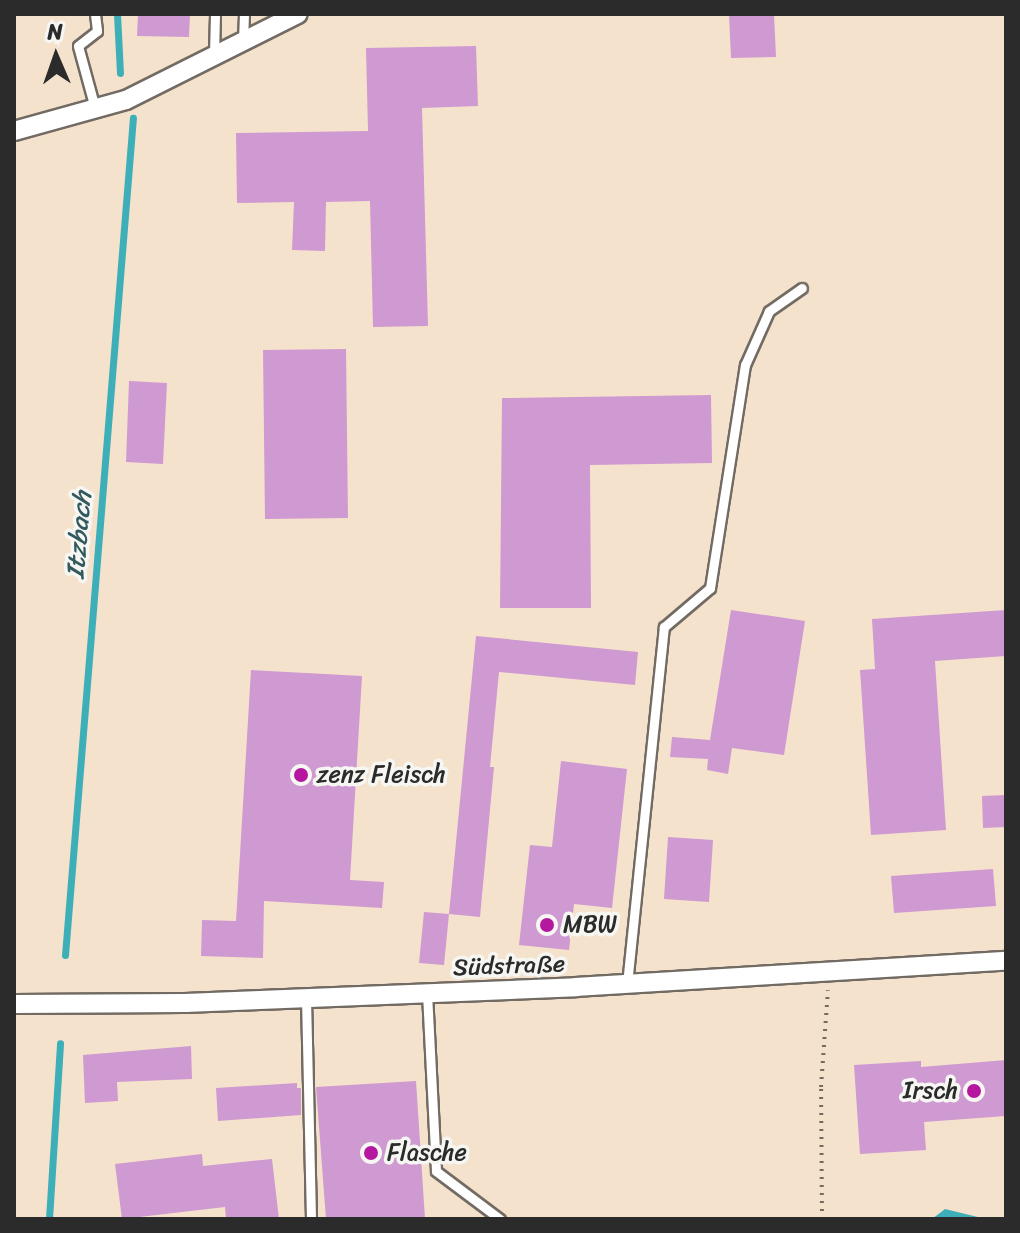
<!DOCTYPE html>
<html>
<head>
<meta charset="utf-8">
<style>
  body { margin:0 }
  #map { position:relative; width:1020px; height:1233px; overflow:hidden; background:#f5e2cc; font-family:Sriracha,sans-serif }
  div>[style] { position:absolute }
  .water>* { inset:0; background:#3eafb9 }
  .stream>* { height:7px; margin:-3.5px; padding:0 3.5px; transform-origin:3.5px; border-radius:3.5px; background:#3eafb9 }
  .building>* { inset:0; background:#cf99d1 }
  .path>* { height:4px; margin-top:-2px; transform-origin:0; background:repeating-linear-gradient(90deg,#726b63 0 2px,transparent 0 8px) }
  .roads { filter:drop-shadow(2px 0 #726b63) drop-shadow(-2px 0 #726b63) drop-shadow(0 2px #726b63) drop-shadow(0 -2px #726b63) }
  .lane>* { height:9px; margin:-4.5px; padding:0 4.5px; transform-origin:4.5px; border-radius:4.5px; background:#fff }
  .street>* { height:18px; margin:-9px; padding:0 9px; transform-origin:9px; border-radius:9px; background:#fff }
  .dots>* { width:22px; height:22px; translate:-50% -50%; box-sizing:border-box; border:4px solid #f6f6f2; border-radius:50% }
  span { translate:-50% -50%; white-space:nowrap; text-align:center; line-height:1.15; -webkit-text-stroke:7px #f6f6f2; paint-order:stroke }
  .poi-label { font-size:24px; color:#2b2b2b }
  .left { translate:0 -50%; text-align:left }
  .right { translate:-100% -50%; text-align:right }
  .street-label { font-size:24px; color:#2b2b2b }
  .water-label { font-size:26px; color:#32595d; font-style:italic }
  .frame { position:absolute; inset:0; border:16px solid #2b2b2b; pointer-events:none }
  .north { position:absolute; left:16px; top:16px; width:80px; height:80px; -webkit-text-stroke:6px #f6f6f2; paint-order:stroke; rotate:358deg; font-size:22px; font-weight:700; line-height:32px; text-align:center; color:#2b2b2b }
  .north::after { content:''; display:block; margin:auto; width:28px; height:36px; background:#2b2b2b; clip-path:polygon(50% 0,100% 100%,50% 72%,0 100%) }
</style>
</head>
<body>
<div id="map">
  <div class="water">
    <div style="clip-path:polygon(945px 1209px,986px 1219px,932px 1219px)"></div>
  </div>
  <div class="stream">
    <div style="left:117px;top:14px;width:59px;rotate:87.1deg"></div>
    <div style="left:65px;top:955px;width:840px;rotate:-85.36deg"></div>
    <div style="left:49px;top:1219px;width:176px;rotate:-86.4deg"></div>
  </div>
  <div class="building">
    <div style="clip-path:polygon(138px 14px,190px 14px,189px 37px,137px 36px)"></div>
    <div style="clip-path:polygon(729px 14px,774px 14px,776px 57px,731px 58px)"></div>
    <div style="clip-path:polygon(476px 46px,478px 106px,422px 108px,428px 326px,373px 327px,370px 201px,326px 202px,325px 251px,292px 250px,294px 202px,237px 203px,236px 133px,368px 131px,366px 48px)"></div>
    <div style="clip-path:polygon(346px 349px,348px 518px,265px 519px,263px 350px)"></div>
    <div style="clip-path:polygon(129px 381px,167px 383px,163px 464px,126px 462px)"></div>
    <div style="clip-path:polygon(711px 395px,712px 463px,590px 465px,591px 608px,500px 608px,502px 398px)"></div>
    <div style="clip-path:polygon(731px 610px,805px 621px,784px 755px,732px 748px,728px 774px,707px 770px,708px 759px,670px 757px,672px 737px,710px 740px)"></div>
    <div style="clip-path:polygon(1006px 610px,1006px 656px,935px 661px,946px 830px,871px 835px,860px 670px,875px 669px,872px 619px)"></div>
    <div style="clip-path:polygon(476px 636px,638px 652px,635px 685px,499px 672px,490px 767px,494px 767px,480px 917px,449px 914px)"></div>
    <div style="clip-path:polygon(251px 670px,362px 676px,350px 880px,384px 882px,382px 908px,264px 901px,263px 958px,201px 956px,202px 920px,236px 921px)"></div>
    <div style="clip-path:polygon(561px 761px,627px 769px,612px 908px,574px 904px,569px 950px,519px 945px,530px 845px,552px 847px)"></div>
    <div style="clip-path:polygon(1006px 795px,1006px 827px,983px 828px,982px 796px)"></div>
    <div style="clip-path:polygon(668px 837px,713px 840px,709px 902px,664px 899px)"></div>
    <div style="clip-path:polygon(993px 869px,996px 906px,894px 913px,891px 876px)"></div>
    <div style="clip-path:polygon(424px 912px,449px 914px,444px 965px,419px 963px)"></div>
    <div style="clip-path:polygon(191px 1046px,192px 1079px,117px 1082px,118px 1101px,85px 1103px,83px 1055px)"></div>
    <div style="clip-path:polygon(1006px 1060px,1006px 1116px,924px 1122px,926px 1150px,860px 1154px,854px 1065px,921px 1061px,921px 1067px)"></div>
    <div style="clip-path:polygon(416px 1081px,425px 1219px,326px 1219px,316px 1087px)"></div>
    <div style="clip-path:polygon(297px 1083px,297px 1088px,301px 1088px,301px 1115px,218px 1121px,216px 1088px)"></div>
    <div style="clip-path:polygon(202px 1154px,203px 1166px,272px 1159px,279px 1219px,226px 1219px,225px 1207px,122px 1219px,115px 1164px)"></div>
  </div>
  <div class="path">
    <div style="left:822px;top:1219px;width:132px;rotate:-90.4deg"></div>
    <div style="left:821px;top:1087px;width:97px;rotate:-85.9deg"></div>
  </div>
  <div class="roads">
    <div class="lane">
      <div style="left:95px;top:14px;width:17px;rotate:83deg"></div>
      <div style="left:97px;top:31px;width:24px;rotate:142deg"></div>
      <div style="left:78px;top:46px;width:64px;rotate:74.7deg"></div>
      <div style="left:243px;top:42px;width:28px;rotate:-88deg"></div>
      <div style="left:214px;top:55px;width:41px;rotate:-88.6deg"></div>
      <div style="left:627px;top:984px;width:359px;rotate:-84.1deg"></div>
      <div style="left:664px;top:627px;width:60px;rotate:-40.3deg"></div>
      <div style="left:710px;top:588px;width:226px;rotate:-81.1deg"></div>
      <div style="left:745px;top:365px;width:59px;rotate:-66deg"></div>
      <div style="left:769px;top:311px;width:40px;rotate:-34.9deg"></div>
      <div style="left:427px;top:993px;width:178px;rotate:87.1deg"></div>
      <div style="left:436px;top:1171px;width:80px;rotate:36.9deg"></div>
      <div style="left:306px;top:998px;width:221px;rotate:88.7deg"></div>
    </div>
    <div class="street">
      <div style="left:14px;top:131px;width:116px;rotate:-15.5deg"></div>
      <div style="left:126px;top:100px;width:192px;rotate:-26.6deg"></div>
      <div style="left:14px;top:1004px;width:171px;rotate:-0.3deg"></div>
      <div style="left:185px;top:1003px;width:391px;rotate:-2.3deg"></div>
      <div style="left:576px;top:987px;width:431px;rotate:-3.5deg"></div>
    </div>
  </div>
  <div class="dots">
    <div style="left:301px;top:775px;background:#b5179e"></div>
    <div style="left:547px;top:925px;background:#b5179e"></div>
    <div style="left:974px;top:1091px;background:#b5179e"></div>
    <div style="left:371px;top:1153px;background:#b5179e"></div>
  </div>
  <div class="poi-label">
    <span class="left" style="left:317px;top:775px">zenz Fleisch</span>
    <span class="left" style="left:563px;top:925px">MBW</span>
    <span class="right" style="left:958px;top:1091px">Irsch</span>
    <span class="left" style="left:387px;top:1153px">Flasche</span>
  </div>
  <div class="street-label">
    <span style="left:509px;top:966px;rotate:-2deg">Südstraße</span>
  </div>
  <div class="water-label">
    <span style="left:79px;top:535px;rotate:-85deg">Itzbach</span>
  </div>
  <div class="frame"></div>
  <div class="north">N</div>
</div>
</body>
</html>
